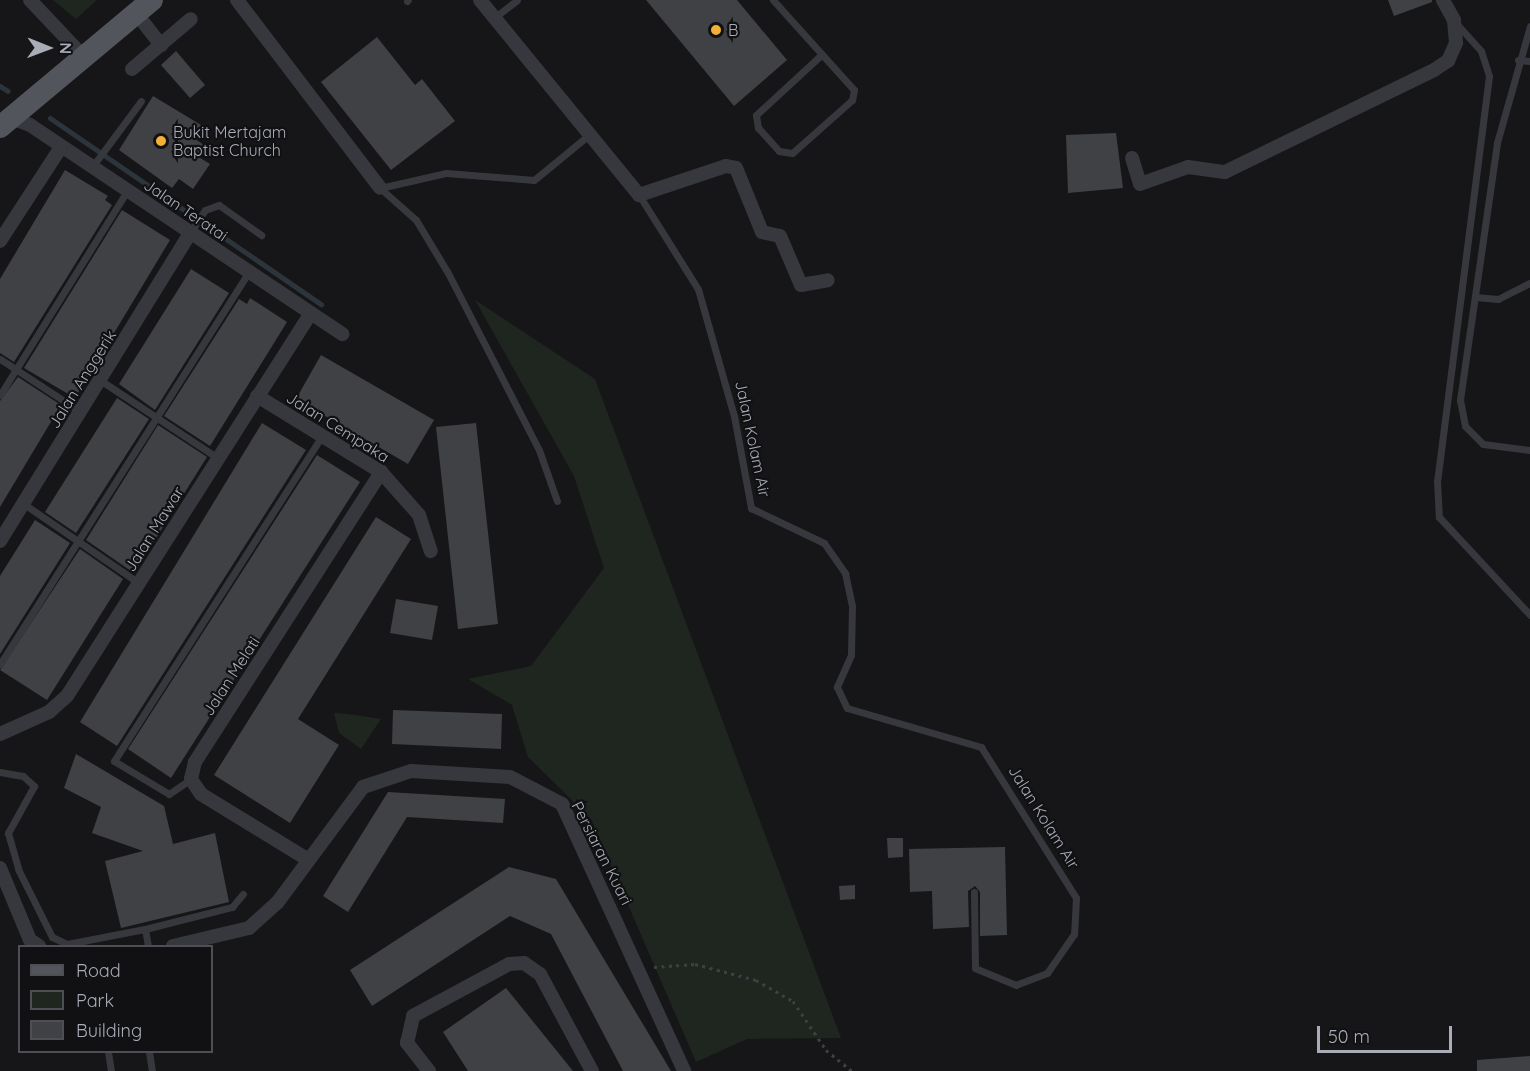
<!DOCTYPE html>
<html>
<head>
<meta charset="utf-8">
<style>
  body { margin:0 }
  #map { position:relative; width:1530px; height:1071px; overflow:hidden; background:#161618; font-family:Quicksand,sans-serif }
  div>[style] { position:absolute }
  .green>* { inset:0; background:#1e261f }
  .stream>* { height:5px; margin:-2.5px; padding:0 2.5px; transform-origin:2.5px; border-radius:2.5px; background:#2c353c }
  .building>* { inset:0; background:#404145 }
  .path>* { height:3px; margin-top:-1.5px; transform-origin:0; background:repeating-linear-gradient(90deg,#3d3f44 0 3px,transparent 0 7.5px) }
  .service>* { height:7px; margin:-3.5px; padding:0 3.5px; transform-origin:3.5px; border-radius:3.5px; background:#37383d }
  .minor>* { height:14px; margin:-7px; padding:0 7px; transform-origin:7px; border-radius:7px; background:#37383d }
  .primary>* { height:22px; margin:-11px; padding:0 11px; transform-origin:11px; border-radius:11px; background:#53555c }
  .dots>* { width:16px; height:16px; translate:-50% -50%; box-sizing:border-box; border:3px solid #111113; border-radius:50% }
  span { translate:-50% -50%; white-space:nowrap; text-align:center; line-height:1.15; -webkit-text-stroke:4.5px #111113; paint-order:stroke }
  .poi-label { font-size:16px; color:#a8adb8 }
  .left { translate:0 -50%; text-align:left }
  .street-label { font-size:16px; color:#a8adb8 }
  .legend { position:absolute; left:18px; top:945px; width:195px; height:108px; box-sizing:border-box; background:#111113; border:2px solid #4d4f55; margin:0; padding:8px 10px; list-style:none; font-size:18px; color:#a8adb8 }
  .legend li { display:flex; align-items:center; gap:12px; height:30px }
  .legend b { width:30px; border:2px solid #4d4f55 }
  .north { position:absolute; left:18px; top:18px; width:60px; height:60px; -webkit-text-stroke:4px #111113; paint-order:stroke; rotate:91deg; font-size:16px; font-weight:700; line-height:24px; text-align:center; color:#a8adb8 }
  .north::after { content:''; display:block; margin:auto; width:21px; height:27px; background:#a8adb8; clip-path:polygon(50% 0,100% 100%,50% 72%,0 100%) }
  .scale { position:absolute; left:1317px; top:1026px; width:135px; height:27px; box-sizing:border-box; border:3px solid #a8adb8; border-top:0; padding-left:8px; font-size:18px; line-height:21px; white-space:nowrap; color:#a8adb8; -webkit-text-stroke:4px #111113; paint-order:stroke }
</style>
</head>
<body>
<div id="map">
  <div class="green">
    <div style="clip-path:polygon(53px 0,97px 0,76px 19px)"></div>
    <div style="clip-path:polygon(475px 300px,595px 379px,841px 1038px,747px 1039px,696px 1062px,591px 819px,528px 757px,512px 705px,468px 679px,531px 666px,604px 568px,574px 476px)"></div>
    <div style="clip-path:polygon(334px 713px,348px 714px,381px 719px,361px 749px,339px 733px)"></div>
  </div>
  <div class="stream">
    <div style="left:0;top:86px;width:9px;rotate:32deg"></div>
    <div style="left:50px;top:118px;width:329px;rotate:34.5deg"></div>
  </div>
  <div class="building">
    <div style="clip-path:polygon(646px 0,737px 0,787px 60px,734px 106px)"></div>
    <div style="clip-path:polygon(1388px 0,1432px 0,1432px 2px,1394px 16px)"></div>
    <div style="clip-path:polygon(377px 37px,415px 85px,422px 79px,455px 121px,391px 170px,321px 82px)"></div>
    <div style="clip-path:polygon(176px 51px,205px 85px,190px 98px,161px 65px)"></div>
    <div style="clip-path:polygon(153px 96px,201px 125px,192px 137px,204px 145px,197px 156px,210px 164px,193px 189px,179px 179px,172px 188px,119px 150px)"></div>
    <div style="clip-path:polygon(1116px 133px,1123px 188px,1068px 193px,1066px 135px)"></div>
    <div style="clip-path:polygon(65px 170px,108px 196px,105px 200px,112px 205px,14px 362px,0 353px,0 279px)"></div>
    <div style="clip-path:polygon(122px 210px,170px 240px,75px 398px,24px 368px)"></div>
    <div style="clip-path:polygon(191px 269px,229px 293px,155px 410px,119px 384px)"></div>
    <div style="clip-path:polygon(250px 298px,287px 322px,210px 446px,164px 416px,239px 299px,247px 304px)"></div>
    <div style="clip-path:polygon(321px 355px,434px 420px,408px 464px,296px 399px)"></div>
    <div style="clip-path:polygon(18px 377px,61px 405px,0 507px,0 401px)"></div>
    <div style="clip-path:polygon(117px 398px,149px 419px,76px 533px,45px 512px)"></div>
    <div style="clip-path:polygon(262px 423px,306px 450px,117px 746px,80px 722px)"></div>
    <div style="clip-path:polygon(476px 423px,498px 624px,458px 629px,436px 427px)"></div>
    <div style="clip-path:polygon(158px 425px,207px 457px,134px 573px,86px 540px)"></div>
    <div style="clip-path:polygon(317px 455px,360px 482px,171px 778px,128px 749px)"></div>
    <div style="clip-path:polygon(376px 517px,411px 539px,298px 719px,339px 745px,290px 823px,214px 775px)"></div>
    <div style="clip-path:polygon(35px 520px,70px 543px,0 654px,0 576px)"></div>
    <div style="clip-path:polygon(80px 549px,123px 579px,47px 700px,0 670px)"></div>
    <div style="clip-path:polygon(396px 599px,438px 606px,432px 640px,390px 633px)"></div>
    <div style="clip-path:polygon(393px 710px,502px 714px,501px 749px,392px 744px)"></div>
    <div style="clip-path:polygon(76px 754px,164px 806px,173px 844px,215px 833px,229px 902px,121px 928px,105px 861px,143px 851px,92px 833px,101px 807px,64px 788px)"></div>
    <div style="clip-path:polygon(388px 792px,505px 799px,503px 823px,407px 817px,348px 912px,323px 896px)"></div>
    <div style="clip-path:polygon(887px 838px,903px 838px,903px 857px,888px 858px)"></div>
    <div style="clip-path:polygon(1005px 847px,1007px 935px,980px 936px,980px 892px,975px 886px,968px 891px,969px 927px,933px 929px,932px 891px,910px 892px,909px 849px)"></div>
    <div style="clip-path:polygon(509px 867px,556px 879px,671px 1071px,623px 1071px,551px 934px,510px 916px,372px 1006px,350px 970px)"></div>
    <div style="clip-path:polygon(855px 885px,855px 899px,840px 900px,839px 886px)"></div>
    <div style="clip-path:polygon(506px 988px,573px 1071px,468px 1071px,443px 1032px)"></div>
    <div style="clip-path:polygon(1530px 1056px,1530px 1071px,1477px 1071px,1477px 1060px)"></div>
  </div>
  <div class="path">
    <div style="left:654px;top:967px;width:41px;rotate:-4.2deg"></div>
    <div style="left:695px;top:964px;width:63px;rotate:14.7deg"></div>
    <div style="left:756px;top:980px;width:43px;rotate:29.6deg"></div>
    <div style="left:793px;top:1001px;width:59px;rotate:56deg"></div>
    <div style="left:826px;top:1050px;width:33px;rotate:39deg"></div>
  </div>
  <div class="service">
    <div style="left:773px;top:0;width:121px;rotate:48deg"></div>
    <div style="left:854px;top:90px;width:10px;rotate:101deg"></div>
    <div style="left:852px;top:100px;width:80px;rotate:138.5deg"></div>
    <div style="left:792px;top:153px;width:13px;rotate:-171deg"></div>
    <div style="left:779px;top:151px;width:31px;rotate:-132deg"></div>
    <div style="left:758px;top:128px;width:13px;rotate:-99deg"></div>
    <div style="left:756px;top:115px;width:88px;rotate:-42.7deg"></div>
    <div style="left:407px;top:1px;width:1px;rotate:-45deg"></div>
    <div style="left:494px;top:18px;width:29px;rotate:-38deg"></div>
    <div style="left:1455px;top:22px;width:39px;rotate:48deg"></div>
    <div style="left:1481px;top:51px;width:26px;rotate:72deg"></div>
    <div style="left:1489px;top:76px;width:408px;rotate:97.3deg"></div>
    <div style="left:1437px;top:481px;width:36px;rotate:87deg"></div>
    <div style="left:1439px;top:517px;width:134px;rotate:47.1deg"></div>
    <div style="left:1530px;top:26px;width:122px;rotate:105.8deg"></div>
    <div style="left:1497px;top:143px;width:260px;rotate:98.2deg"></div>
    <div style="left:1460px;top:400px;width:26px;rotate:79deg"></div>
    <div style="left:1465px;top:426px;width:25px;rotate:45deg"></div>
    <div style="left:1483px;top:444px;width:47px;rotate:7.3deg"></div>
    <div style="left:1518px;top:60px;width:12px;rotate:5deg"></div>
    <div style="left:92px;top:167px;width:82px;rotate:-53.4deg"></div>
    <div style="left:380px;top:188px;width:48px;rotate:41.6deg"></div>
    <div style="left:416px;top:220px;width:62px;rotate:58.9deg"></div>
    <div style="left:448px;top:273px;width:199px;rotate:62.8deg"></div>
    <div style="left:539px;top:450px;width:54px;rotate:70.6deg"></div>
    <div style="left:380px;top:188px;width:68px;rotate:-12.8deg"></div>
    <div style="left:446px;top:173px;width:88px;rotate:4.5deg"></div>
    <div style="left:534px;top:180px;width:72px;rotate:-39.4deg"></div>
    <div style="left:639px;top:195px;width:111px;rotate:57.9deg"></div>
    <div style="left:698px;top:289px;width:132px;rotate:74.2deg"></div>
    <div style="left:734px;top:416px;width:94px;rotate:79.5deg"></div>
    <div style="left:751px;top:508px;width:81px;rotate:25.6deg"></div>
    <div style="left:824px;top:543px;width:37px;rotate:55deg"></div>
    <div style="left:845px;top:573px;width:34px;rotate:78deg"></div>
    <div style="left:852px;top:606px;width:49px;rotate:91.2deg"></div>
    <div style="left:851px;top:655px;width:35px;rotate:114deg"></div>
    <div style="left:837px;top:687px;width:23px;rotate:65deg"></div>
    <div style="left:847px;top:708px;width:140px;rotate:16.2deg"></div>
    <div style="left:981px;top:747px;width:178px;rotate:57.8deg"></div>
    <div style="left:1076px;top:898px;width:36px;rotate:93deg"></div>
    <div style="left:1074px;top:934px;width:47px;rotate:124.7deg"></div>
    <div style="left:1047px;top:973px;width:33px;rotate:159deg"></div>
    <div style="left:1016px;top:985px;width:44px;rotate:-157.5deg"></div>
    <div style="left:975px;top:968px;width:76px;rotate:-90.8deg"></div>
    <div style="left:190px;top:233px;width:27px;rotate:-57deg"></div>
    <div style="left:205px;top:210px;width:15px;rotate:-20deg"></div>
    <div style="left:219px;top:205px;width:52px;rotate:35.5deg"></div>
    <div style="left:1475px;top:297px;width:23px;rotate:5deg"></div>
    <div style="left:1498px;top:299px;width:36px;rotate:-27deg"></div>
    <div style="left:0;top:359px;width:97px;rotate:33.2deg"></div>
    <div style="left:100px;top:380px;width:141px;rotate:33.5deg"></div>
    <div style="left:0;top:395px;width:240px;rotate:-58.1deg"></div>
    <div style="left:24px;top:504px;width:140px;rotate:34.5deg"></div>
    <div style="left:0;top:664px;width:464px;rotate:-57.6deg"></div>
    <div style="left:0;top:772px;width:23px;rotate:10deg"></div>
    <div style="left:23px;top:776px;width:15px;rotate:42deg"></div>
    <div style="left:34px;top:786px;width:54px;rotate:119deg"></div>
    <div style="left:8px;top:833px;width:37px;rotate:74deg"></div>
    <div style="left:18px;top:869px;width:76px;rotate:63.4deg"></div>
    <div style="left:52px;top:937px;width:17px;rotate:25deg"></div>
    <div style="left:67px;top:944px;width:79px;rotate:-10.9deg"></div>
    <div style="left:145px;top:929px;width:90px;rotate:-14.2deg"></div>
    <div style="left:232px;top:907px;width:17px;rotate:-50deg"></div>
    <div style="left:191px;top:779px;width:27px;rotate:146deg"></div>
    <div style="left:169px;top:794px;width:64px;rotate:-149deg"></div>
    <div style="left:114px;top:761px;width:386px;rotate:-57.4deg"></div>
    <div style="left:145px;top:929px;width:17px;rotate:80deg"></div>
    <div style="left:108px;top:1052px;width:19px;rotate:81deg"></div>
    <div style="left:149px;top:1052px;width:19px;rotate:81deg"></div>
  </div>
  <div class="minor">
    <div style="left:30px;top:0;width:76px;rotate:46.6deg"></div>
    <div style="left:237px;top:0;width:236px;rotate:52.7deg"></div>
    <div style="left:480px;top:0;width:252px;rotate:50.8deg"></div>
    <div style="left:639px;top:195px;width:92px;rotate:-18.4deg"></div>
    <div style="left:726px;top:166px;width:10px;rotate:11deg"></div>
    <div style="left:736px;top:168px;width:69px;rotate:67.9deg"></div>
    <div style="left:762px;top:232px;width:18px;rotate:13deg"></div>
    <div style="left:780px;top:236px;width:53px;rotate:66.8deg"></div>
    <div style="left:801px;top:285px;width:27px;rotate:-10deg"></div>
    <div style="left:136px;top:13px;width:41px;rotate:52deg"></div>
    <div style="left:132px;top:69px;width:77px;rotate:-40.3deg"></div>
    <div style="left:11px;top:118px;width:20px;rotate:20deg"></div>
    <div style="left:30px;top:125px;width:376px;rotate:33.8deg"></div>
    <div style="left:1132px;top:158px;width:27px;rotate:73deg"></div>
    <div style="left:1140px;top:184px;width:51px;rotate:-19.5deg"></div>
    <div style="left:1188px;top:167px;width:37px;rotate:8deg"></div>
    <div style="left:1225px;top:172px;width:233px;rotate:-26deg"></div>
    <div style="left:1434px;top:70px;width:17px;rotate:-33deg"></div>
    <div style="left:1448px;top:61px;width:20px;rotate:-66deg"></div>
    <div style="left:1456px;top:43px;width:23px;rotate:-95deg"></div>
    <div style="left:1454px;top:20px;width:23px;rotate:-119deg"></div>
    <div style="left:0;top:241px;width:112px;rotate:-57deg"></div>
    <div style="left:257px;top:396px;width:145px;rotate:31.5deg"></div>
    <div style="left:381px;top:472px;width:57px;rotate:48.5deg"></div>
    <div style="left:419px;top:515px;width:38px;rotate:72deg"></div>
    <div style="left:0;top:541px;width:362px;rotate:-58.3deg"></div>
    <div style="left:0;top:734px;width:54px;rotate:-24.2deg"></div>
    <div style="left:49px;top:712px;width:24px;rotate:-42deg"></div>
    <div style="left:67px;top:696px;width:454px;rotate:-57.5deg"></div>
    <div style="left:307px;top:859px;width:124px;rotate:-148.5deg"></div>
    <div style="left:201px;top:794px;width:18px;rotate:-124deg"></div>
    <div style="left:191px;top:779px;width:17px;rotate:-77deg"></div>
    <div style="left:195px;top:762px;width:345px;rotate:-57.3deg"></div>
    <div style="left:0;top:868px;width:78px;rotate:67.4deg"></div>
    <div style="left:30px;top:940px;width:11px;rotate:34deg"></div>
    <div style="left:173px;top:946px;width:78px;rotate:-13.3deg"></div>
    <div style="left:249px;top:928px;width:38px;rotate:-42deg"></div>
    <div style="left:277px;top:903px;width:144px;rotate:-53.4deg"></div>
    <div style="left:363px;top:787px;width:51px;rotate:-18.4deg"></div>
    <div style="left:411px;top:771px;width:99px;rotate:3.5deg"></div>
    <div style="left:510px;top:777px;width:59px;rotate:27.4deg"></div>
    <div style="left:562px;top:804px;width:294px;rotate:65.4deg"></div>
    <div style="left:429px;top:1071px;width:36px;rotate:-128deg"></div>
    <div style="left:407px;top:1043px;width:28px;rotate:-77deg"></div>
    <div style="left:413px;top:1016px;width:109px;rotate:-28.4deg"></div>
    <div style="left:509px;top:964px;width:15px;rotate:-4deg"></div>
    <div style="left:524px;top:963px;width:19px;rotate:35deg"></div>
    <div style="left:540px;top:974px;width:110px;rotate:61.8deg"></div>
  </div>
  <div class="primary">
    <div style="left:0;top:127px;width:198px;rotate:-39.9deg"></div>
  </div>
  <div class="dots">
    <div style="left:716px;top:30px;background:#f2b134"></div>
    <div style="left:161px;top:141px;background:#f2b134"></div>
  </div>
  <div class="poi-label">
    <span class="left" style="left:728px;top:30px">B</span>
    <span class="left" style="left:173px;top:141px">Bukit Mertajam<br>Baptist Church</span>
  </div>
  <div class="street-label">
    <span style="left:186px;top:210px;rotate:34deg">Jalan Teratai</span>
    <span style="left:82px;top:379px;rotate:-58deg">Jalan Anggerik</span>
    <span style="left:338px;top:427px;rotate:32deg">Jalan Cempaka</span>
    <span style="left:753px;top:439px;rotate:78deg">Jalan Kolam Air</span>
    <span style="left:154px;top:529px;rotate:-58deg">Jalan Mawar</span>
    <span style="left:231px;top:676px;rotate:-57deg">Jalan Melati</span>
    <span style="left:1044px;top:817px;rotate:58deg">Jalan Kolam Air</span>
    <span style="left:602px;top:853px;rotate:63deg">Persiaran Kuari</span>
  </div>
  <ul class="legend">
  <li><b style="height:8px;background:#53555c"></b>Road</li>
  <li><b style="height:16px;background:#1e261f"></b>Park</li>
  <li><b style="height:16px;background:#404145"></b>Building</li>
  </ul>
  <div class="north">N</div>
  <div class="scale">50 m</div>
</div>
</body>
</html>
